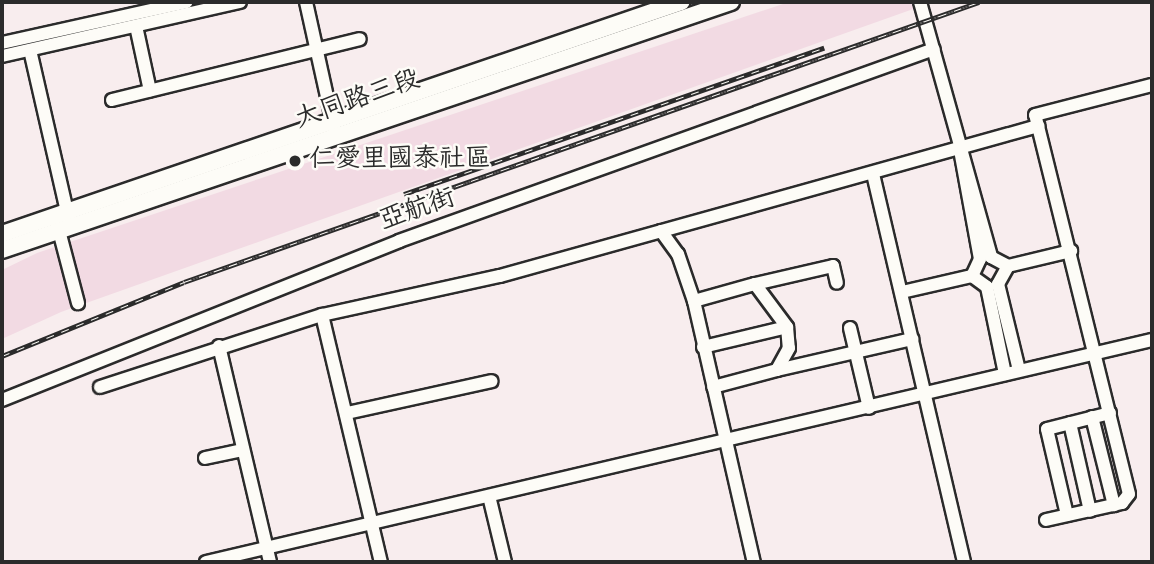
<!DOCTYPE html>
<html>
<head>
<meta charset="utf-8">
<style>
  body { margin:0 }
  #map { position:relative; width:1154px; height:564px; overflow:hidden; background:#f8edee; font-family:Dekko,"LXGW WenKai TC",sans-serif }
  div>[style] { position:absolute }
  .built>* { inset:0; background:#f2dae3 }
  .roads { filter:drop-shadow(2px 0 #2b2b2b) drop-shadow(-2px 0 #2b2b2b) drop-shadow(0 2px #2b2b2b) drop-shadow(0 -2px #2b2b2b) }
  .minor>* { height:12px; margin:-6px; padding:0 6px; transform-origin:6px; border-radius:6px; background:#fdfcf7 }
  .major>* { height:16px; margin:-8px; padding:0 8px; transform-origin:8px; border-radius:8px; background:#fdfcf7 }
  .rail>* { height:5px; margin-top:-2.5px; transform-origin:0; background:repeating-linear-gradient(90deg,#fdfcf7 0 8px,#2b2b2b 0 16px); box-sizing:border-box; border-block:2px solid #2b2b2b }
  .dots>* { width:19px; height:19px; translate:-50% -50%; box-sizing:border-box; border:4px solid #fdfcf7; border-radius:50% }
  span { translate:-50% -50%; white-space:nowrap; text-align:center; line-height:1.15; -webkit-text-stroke:5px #fdfcf7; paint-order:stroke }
  .street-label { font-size:26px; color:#2b2b2b }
  .poi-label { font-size:26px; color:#2b2b2b }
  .left { translate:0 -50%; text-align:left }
  .frame { position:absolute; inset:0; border:4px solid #2b2b2b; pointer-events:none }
</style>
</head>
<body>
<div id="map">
  <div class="built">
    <div style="clip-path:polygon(789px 2px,933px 2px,61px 312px,2px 339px,2px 270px,37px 253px)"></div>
  </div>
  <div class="roads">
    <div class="minor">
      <div style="left:306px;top:2px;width:129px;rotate:77.5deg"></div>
      <div style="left:920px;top:2px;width:265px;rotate:74.4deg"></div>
      <div style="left:991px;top:257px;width:19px;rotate:28deg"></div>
      <div style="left:1008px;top:266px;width:21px;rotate:119deg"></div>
      <div style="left:998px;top:284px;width:89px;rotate:76.3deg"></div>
      <div style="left:136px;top:26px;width:66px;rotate:77.8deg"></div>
      <div style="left:2px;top:43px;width:189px;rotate:-12.5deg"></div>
      <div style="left:30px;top:50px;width:174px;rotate:77.1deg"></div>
      <div style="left:2px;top:56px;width:244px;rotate:-12.8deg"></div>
      <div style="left:112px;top:100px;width:255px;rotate:-13.8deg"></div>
      <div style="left:960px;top:150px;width:111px;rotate:79.6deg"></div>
      <div style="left:980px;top:259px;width:19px;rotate:115deg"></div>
      <div style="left:972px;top:276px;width:19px;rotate:36deg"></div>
      <div style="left:987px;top:287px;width:89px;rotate:78.3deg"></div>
      <div style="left:873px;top:174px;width:399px;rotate:76.8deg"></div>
      <div style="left:57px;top:223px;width:83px;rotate:75.3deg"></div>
      <div style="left:661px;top:231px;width:29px;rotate:54deg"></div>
      <div style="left:678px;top:254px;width:50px;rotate:71.2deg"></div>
      <div style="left:694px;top:301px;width:268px;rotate:77.1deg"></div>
      <div style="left:1008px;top:266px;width:65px;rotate:-13.4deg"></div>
      <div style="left:755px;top:284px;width:80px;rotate:-13deg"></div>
      <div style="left:833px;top:266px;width:17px;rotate:77deg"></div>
      <div style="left:902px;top:292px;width:72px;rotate:-12.9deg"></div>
      <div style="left:694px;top:301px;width:63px;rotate:-15.6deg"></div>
      <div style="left:755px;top:284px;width:54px;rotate:53.3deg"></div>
      <div style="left:787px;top:327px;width:21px;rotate:85deg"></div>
      <div style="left:789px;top:348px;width:25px;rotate:119deg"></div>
      <div style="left:777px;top:370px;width:66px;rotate:165.1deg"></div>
      <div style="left:322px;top:315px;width:254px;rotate:76.6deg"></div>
      <div style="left:850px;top:328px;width:82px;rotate:76.6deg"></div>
      <div style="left:219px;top:346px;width:222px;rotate:76.7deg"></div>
      <div style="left:703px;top:347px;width:86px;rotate:-13.4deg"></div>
      <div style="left:777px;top:370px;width:139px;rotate:-12.9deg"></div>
      <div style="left:100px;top:387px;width:233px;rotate:-18deg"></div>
      <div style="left:322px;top:315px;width:182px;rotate:-12.4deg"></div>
      <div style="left:500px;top:276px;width:559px;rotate:-15.58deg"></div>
      <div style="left:2px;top:400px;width:428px;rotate:-21.8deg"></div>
      <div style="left:399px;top:241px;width:568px;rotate:-19.74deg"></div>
      <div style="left:347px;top:413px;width:148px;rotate:-12.4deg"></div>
      <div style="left:1092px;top:417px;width:91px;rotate:76deg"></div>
      <div style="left:1070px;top:423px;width:90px;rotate:77.2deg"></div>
      <div style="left:205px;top:458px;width:39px;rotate:-12deg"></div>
      <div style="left:489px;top:496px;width:68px;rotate:76.4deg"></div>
      <div style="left:1067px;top:515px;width:88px;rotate:-103.1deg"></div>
      <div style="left:1047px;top:429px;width:65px;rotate:-14.3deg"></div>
      <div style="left:1046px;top:520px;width:78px;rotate:-12.6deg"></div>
      <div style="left:1122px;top:503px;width:11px;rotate:-52deg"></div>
      <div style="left:1129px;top:494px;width:390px;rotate:-103.9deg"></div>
      <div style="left:1035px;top:115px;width:121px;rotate:-14.4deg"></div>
      <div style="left:206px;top:562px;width:972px;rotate:-13.21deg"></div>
    </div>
    <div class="major">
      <div style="left:2px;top:234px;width:718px;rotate:-18.86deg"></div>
      <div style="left:2px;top:250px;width:770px;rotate:-18.79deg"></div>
    </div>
  </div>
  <div class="rail">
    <div style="left:404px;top:194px;width:445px;rotate:-19.2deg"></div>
    <div style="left:2px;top:356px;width:196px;rotate:-22.1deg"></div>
    <div style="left:184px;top:282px;width:843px;rotate:-19.4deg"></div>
  </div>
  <div class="dots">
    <div style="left:295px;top:161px;background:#2b2b2b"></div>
  </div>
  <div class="street-label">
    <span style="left:358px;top:101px;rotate:-19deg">大同路三段</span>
    <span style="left:418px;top:211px;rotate:-19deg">亞航街</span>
  </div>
  <div class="poi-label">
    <span class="left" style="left:309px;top:161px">仁愛里國泰社區</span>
  </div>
  <div class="frame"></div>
</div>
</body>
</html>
